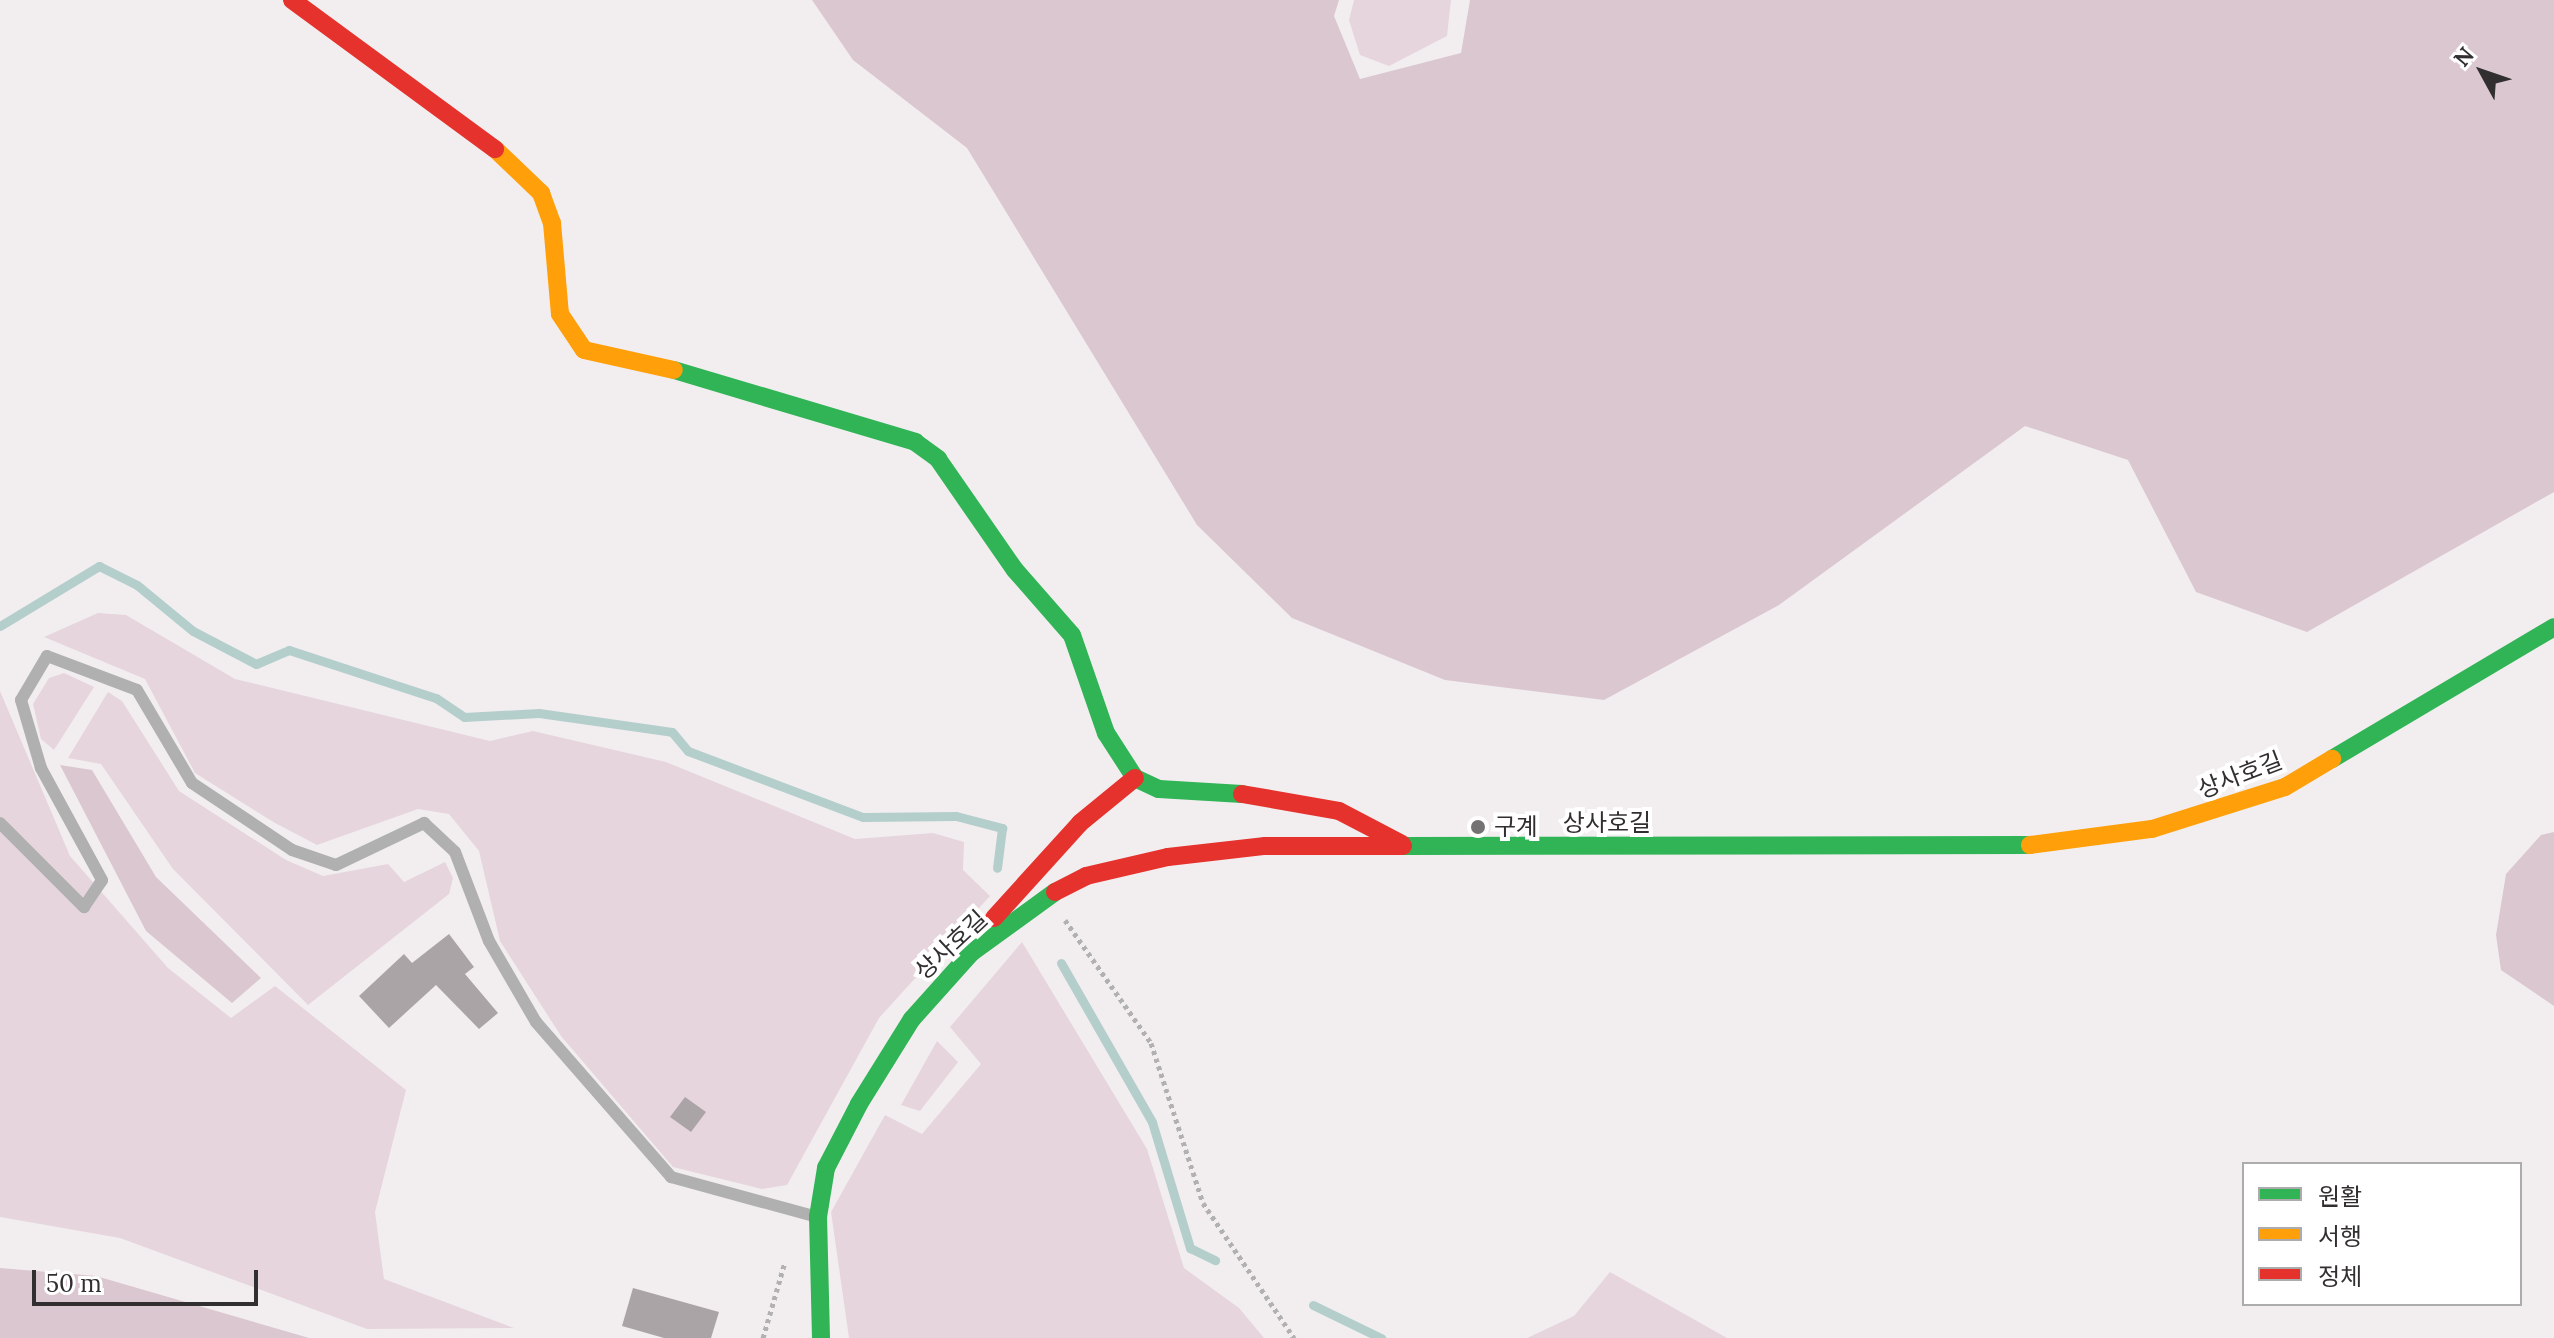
<!DOCTYPE html>
<html>
<head>
<meta charset="utf-8">
<style>
  body { margin:0 }
  #map { position:relative; width:2554px; height:1338px; overflow:hidden; background:#f2eef0; font-family:Lora,"Noto Sans KR",serif }
  div>[style] { position:absolute }
  .green>* { inset:0; background:#e6d5dd }
  .forest>* { inset:0; background:#dbc7d0 }
  .stream>* { height:9px; margin:-4.5px; padding:0 4.5px; transform-origin:4.5px; border-radius:4.5px; background:#b4cecc }
  .building>* { inset:0; background:#aba4a7 }
  .path>* { height:5px; margin-top:-2.5px; transform-origin:0; background:repeating-linear-gradient(90deg,#b1b1b1 0 4px,transparent 0 8px) }
  .lane>* { height:12px; margin:-6px; padding:0 6px; transform-origin:6px; border-radius:6px; background:#afb0af }
  .fast>* { height:18px; margin:-9px; padding:0 9px; transform-origin:9px; border-radius:9px; background:#30b455 }
  .slow>* { height:18px; margin:-9px; padding:0 9px; transform-origin:9px; border-radius:9px; background:#ff9f0a }
  .jam>* { height:18px; margin:-9px; padding:0 9px; transform-origin:9px; border-radius:9px; background:#e5322d }
  .dots>* { width:22px; height:22px; translate:-50% -50%; box-sizing:border-box; border:4px solid #fff; border-radius:50% }
  span { translate:-50% -50%; white-space:nowrap; text-align:center; line-height:1.15; -webkit-text-stroke:8px #fff; paint-order:stroke }
  .street-label { font-size:24px; color:#322f30 }
  .poi-label { font-size:24px; color:#322f30 }
  .left { translate:0 -50%; text-align:left }
  .legend { position:absolute; left:2242px; top:1162px; width:280px; height:144px; box-sizing:border-box; background:#fff; border:2px solid #adacac; margin:0; padding:10px 14px; list-style:none; font-size:24px; color:#322f30 }
  .legend li { display:flex; align-items:center; gap:16px; height:40px }
  .legend b { width:40px; border:2px solid #adacac }
  .north { position:absolute; left:2442px; top:32px; width:80px; height:80px; -webkit-text-stroke:6px #fff; paint-order:stroke; rotate:310deg; font-size:22px; font-weight:700; line-height:32px; text-align:center; color:#322f30 }
  .north::after { content:''; display:block; margin:auto; width:28px; height:36px; background:#322f30; clip-path:polygon(50% 0,100% 100%,50% 72%,0 100%) }
  .scale { position:absolute; left:32px; top:1270px; width:226px; height:36px; box-sizing:border-box; border:4px solid #322f30; border-top:0; padding-left:10px; font-size:24px; line-height:28px; white-space:nowrap; color:#322f30; -webkit-text-stroke:6px #fff; paint-order:stroke }
</style>
</head>
<body>
<div id="map">
  <div class="green">
    <div style="clip-path:polygon(1354px 0,1451px 0,1447px 36px,1389px 66px,1360px 55px,1349px 20px)"></div>
    <div style="clip-path:polygon(98px 613px,126px 615px,235px 679px,490px 741px,533px 731px,666px 762px,855px 839px,933px 833px,964px 842px,963px 870px,990px 896px,879px 1018px,787px 1185px,762px 1189px,673px 1167px,561px 1036px,500px 941px,479px 851px,449px 814px,418px 809px,317px 845px,275px 823px,195px 773px,145px 679px,44px 637px)"></div>
    <div style="clip-path:polygon(64px 673px,94px 687px,54px 750px,41px 739px,33px 704px,49px 678px)"></div>
    <div style="clip-path:polygon(0 691px,70px 856px,168px 968px,231px 1018px,275px 986px,406px 1090px,375px 1212px,384px 1279px,514px 1328px,367px 1329px,120px 1238px,0 1217px)"></div>
    <div style="clip-path:polygon(108px 692px,122px 701px,179px 791px,286px 860px,323px 876px,388px 864px,404px 882px,445px 862px,453px 878px,449px 894px,308px 1005px,173px 869px,101px 764px,68px 758px)"></div>
    <div style="clip-path:polygon(1022px 942px,1147px 1149px,1184px 1268px,1239px 1308px,1264px 1338px,849px 1338px,831px 1212px,885px 1115px,922px 1134px,981px 1064px,950px 1027px)"></div>
    <div style="clip-path:polygon(937px 1041px,958px 1062px,920px 1111px,901px 1105px)"></div>
    <div style="clip-path:polygon(1610px 1272px,1727px 1338px,1527px 1338px,1574px 1316px)"></div>
  </div>
  <div class="forest">
    <div style="clip-path:polygon(812px 0,1339px 0,1334px 16px,1360px 79px,1461px 53px,1470px 0,2554px 0,2554px 492px,2307px 632px,2196px 592px,2128px 460px,2025px 426px,1779px 605px,1604px 700px,1445px 680px,1292px 618px,1197px 525px,967px 148px,853px 60px)"></div>
    <div style="clip-path:polygon(60px 765px,92px 770px,156px 877px,261px 978px,232px 1003px,146px 931px)"></div>
    <div style="clip-path:polygon(2554px 832px,2554px 1006px,2501px 970px,2496px 935px,2506px 874px,2541px 835px)"></div>
    <div style="clip-path:polygon(0 1268px,96px 1276px,309px 1338px,0 1338px)"></div>
  </div>
  <div class="stream">
    <div style="left:0;top:626px;width:116px;rotate:-31.2deg"></div>
    <div style="left:99px;top:566px;width:42px;rotate:26.6deg"></div>
    <div style="left:137px;top:585px;width:72px;rotate:39.4deg"></div>
    <div style="left:193px;top:631px;width:71px;rotate:27.6deg"></div>
    <div style="left:256px;top:664px;width:36px;rotate:-23deg"></div>
    <div style="left:289px;top:650px;width:155px;rotate:18.1deg"></div>
    <div style="left:436px;top:698px;width:34px;rotate:34deg"></div>
    <div style="left:464px;top:717px;width:75px;rotate:-3.1deg"></div>
    <div style="left:539px;top:713px;width:134px;rotate:8.1deg"></div>
    <div style="left:672px;top:732px;width:25px;rotate:50deg"></div>
    <div style="left:688px;top:751px;width:187px;rotate:20.7deg"></div>
    <div style="left:863px;top:817px;width:93px;rotate:-0.6deg"></div>
    <div style="left:956px;top:816px;width:48px;rotate:14.6deg"></div>
    <div style="left:1002px;top:828px;width:40px;rotate:97.1deg"></div>
    <div style="left:1061px;top:963px;width:183px;rotate:60.2deg"></div>
    <div style="left:1152px;top:1122px;width:132px;rotate:73.2deg"></div>
    <div style="left:1190px;top:1248px;width:28px;rotate:26deg"></div>
    <div style="left:1313px;top:1305px;width:76px;rotate:25.9deg"></div>
  </div>
  <div class="building">
    <div style="clip-path:polygon(449px 934px,474px 967px,465px 974px,498px 1013px,479px 1029px,436px 985px,389px 1028px,359px 996px,404px 954px,412px 963px)"></div>
    <div style="clip-path:polygon(685px 1097px,706px 1112px,691px 1132px,670px 1117px)"></div>
    <div style="clip-path:polygon(633px 1288px,719px 1312px,711px 1338px,664px 1338px,622px 1326px)"></div>
  </div>
  <div class="path">
    <div style="left:1065px;top:920px;width:150px;rotate:55deg"></div>
    <div style="left:1151px;top:1043px;width:168px;rotate:72deg"></div>
    <div style="left:1203px;top:1203px;width:163px;rotate:56deg"></div>
    <div style="left:763px;top:1338px;width:79px;rotate:-73.9deg"></div>
  </div>
  <div class="lane">
    <div style="left:0;top:823px;width:119px;rotate:45deg"></div>
    <div style="left:84px;top:907px;width:32px;rotate:-56deg"></div>
    <div style="left:102px;top:880px;width:128px;rotate:-118.6deg"></div>
    <div style="left:41px;top:768px;width:71px;rotate:-106.4deg"></div>
    <div style="left:21px;top:700px;width:51px;rotate:-59.4deg"></div>
    <div style="left:47px;top:656px;width:96px;rotate:20.7deg"></div>
    <div style="left:137px;top:690px;width:108px;rotate:59.4deg"></div>
    <div style="left:192px;top:783px;width:120px;rotate:33.8deg"></div>
    <div style="left:292px;top:850px;width:46px;rotate:18.8deg"></div>
    <div style="left:336px;top:865px;width:98px;rotate:-25.5deg"></div>
    <div style="left:424px;top:823px;width:42px;rotate:43.1deg"></div>
    <div style="left:455px;top:852px;width:95px;rotate:69.1deg"></div>
    <div style="left:489px;top:941px;width:94px;rotate:59.9deg"></div>
    <div style="left:536px;top:1022px;width:206px;rotate:48.9deg"></div>
    <div style="left:671px;top:1177px;width:148px;rotate:15.3deg"></div>
  </div>
  <div class="fast">
    <div style="left:674px;top:370px;width:252px;rotate:16.6deg"></div>
    <div style="left:915px;top:442px;width:29px;rotate:36deg"></div>
    <div style="left:938px;top:459px;width:135px;rotate:55.3deg"></div>
    <div style="left:1015px;top:570px;width:86px;rotate:48.8deg"></div>
    <div style="left:1072px;top:635px;width:104px;rotate:70.9deg"></div>
    <div style="left:1106px;top:733px;width:54px;rotate:57.2deg"></div>
    <div style="left:1135px;top:778px;width:26px;rotate:25deg"></div>
    <div style="left:1159px;top:789px;width:83px;rotate:3.4deg"></div>
    <div style="left:2332px;top:759px;width:258px;rotate:-30.7deg"></div>
    <div style="left:1403px;top:846px;width:627px;rotate:-0.09deg"></div>
    <div style="left:821px;top:1338px;width:121px;rotate:-91.4deg"></div>
    <div style="left:818px;top:1217px;width:50px;rotate:-80.7deg"></div>
    <div style="left:826px;top:1168px;width:72px;rotate:-62.7deg"></div>
    <div style="left:859px;top:1104px;width:100px;rotate:-58.1deg"></div>
    <div style="left:912px;top:1019px;width:89px;rotate:-48.2deg"></div>
    <div style="left:971px;top:953px;width:104px;rotate:-36deg"></div>
  </div>
  <div class="slow">
    <div style="left:495px;top:149px;width:64px;rotate:43.7deg"></div>
    <div style="left:541px;top:193px;width:32px;rotate:70deg"></div>
    <div style="left:552px;top:223px;width:91px;rotate:85deg"></div>
    <div style="left:560px;top:314px;width:43px;rotate:56.3deg"></div>
    <div style="left:584px;top:350px;width:92px;rotate:12.5deg"></div>
    <div style="left:2030px;top:845px;width:123px;rotate:-7.5deg"></div>
    <div style="left:2152px;top:829px;width:139px;rotate:-17.5deg"></div>
    <div style="left:2285px;top:787px;width:55px;rotate:-30.8deg"></div>
  </div>
  <div class="jam">
    <div style="left:292px;top:0;width:252px;rotate:36.3deg"></div>
    <div style="left:1242px;top:794px;width:98px;rotate:9.9deg"></div>
    <div style="left:1339px;top:811px;width:71px;rotate:27.6deg"></div>
    <div style="left:1055px;top:892px;width:35px;rotate:-27deg"></div>
    <div style="left:1086px;top:876px;width:84px;rotate:-13deg"></div>
    <div style="left:1168px;top:857px;width:98px;rotate:-6.5deg"></div>
    <div style="left:1265px;top:846px;width:138px"></div>
    <div style="left:994px;top:918px;width:128px;rotate:-47.8deg"></div>
    <div style="left:1080px;top:823px;width:71px;rotate:-39.3deg"></div>
  </div>
  <div class="dots">
    <div style="left:1478px;top:827px;background:#757273"></div>
  </div>
  <div class="street-label">
    <span style="left:2240px;top:775px;rotate:-21deg">상사호길</span>
    <span style="left:1607px;top:823px">상사호길</span>
    <span style="left:951px;top:945px;rotate:-43deg">상사호길</span>
  </div>
  <div class="poi-label">
    <span class="left" style="left:1494px;top:827px">구계</span>
  </div>
  <ul class="legend">
  <li><b style="height:10px;background:#30b455"></b>원활</li>
  <li><b style="height:10px;background:#ff9f0a"></b>서행</li>
  <li><b style="height:10px;background:#e5322d"></b>정체</li>
  </ul>
  <div class="north">N</div>
  <div class="scale">50 m</div>
</div>
</body>
</html>
